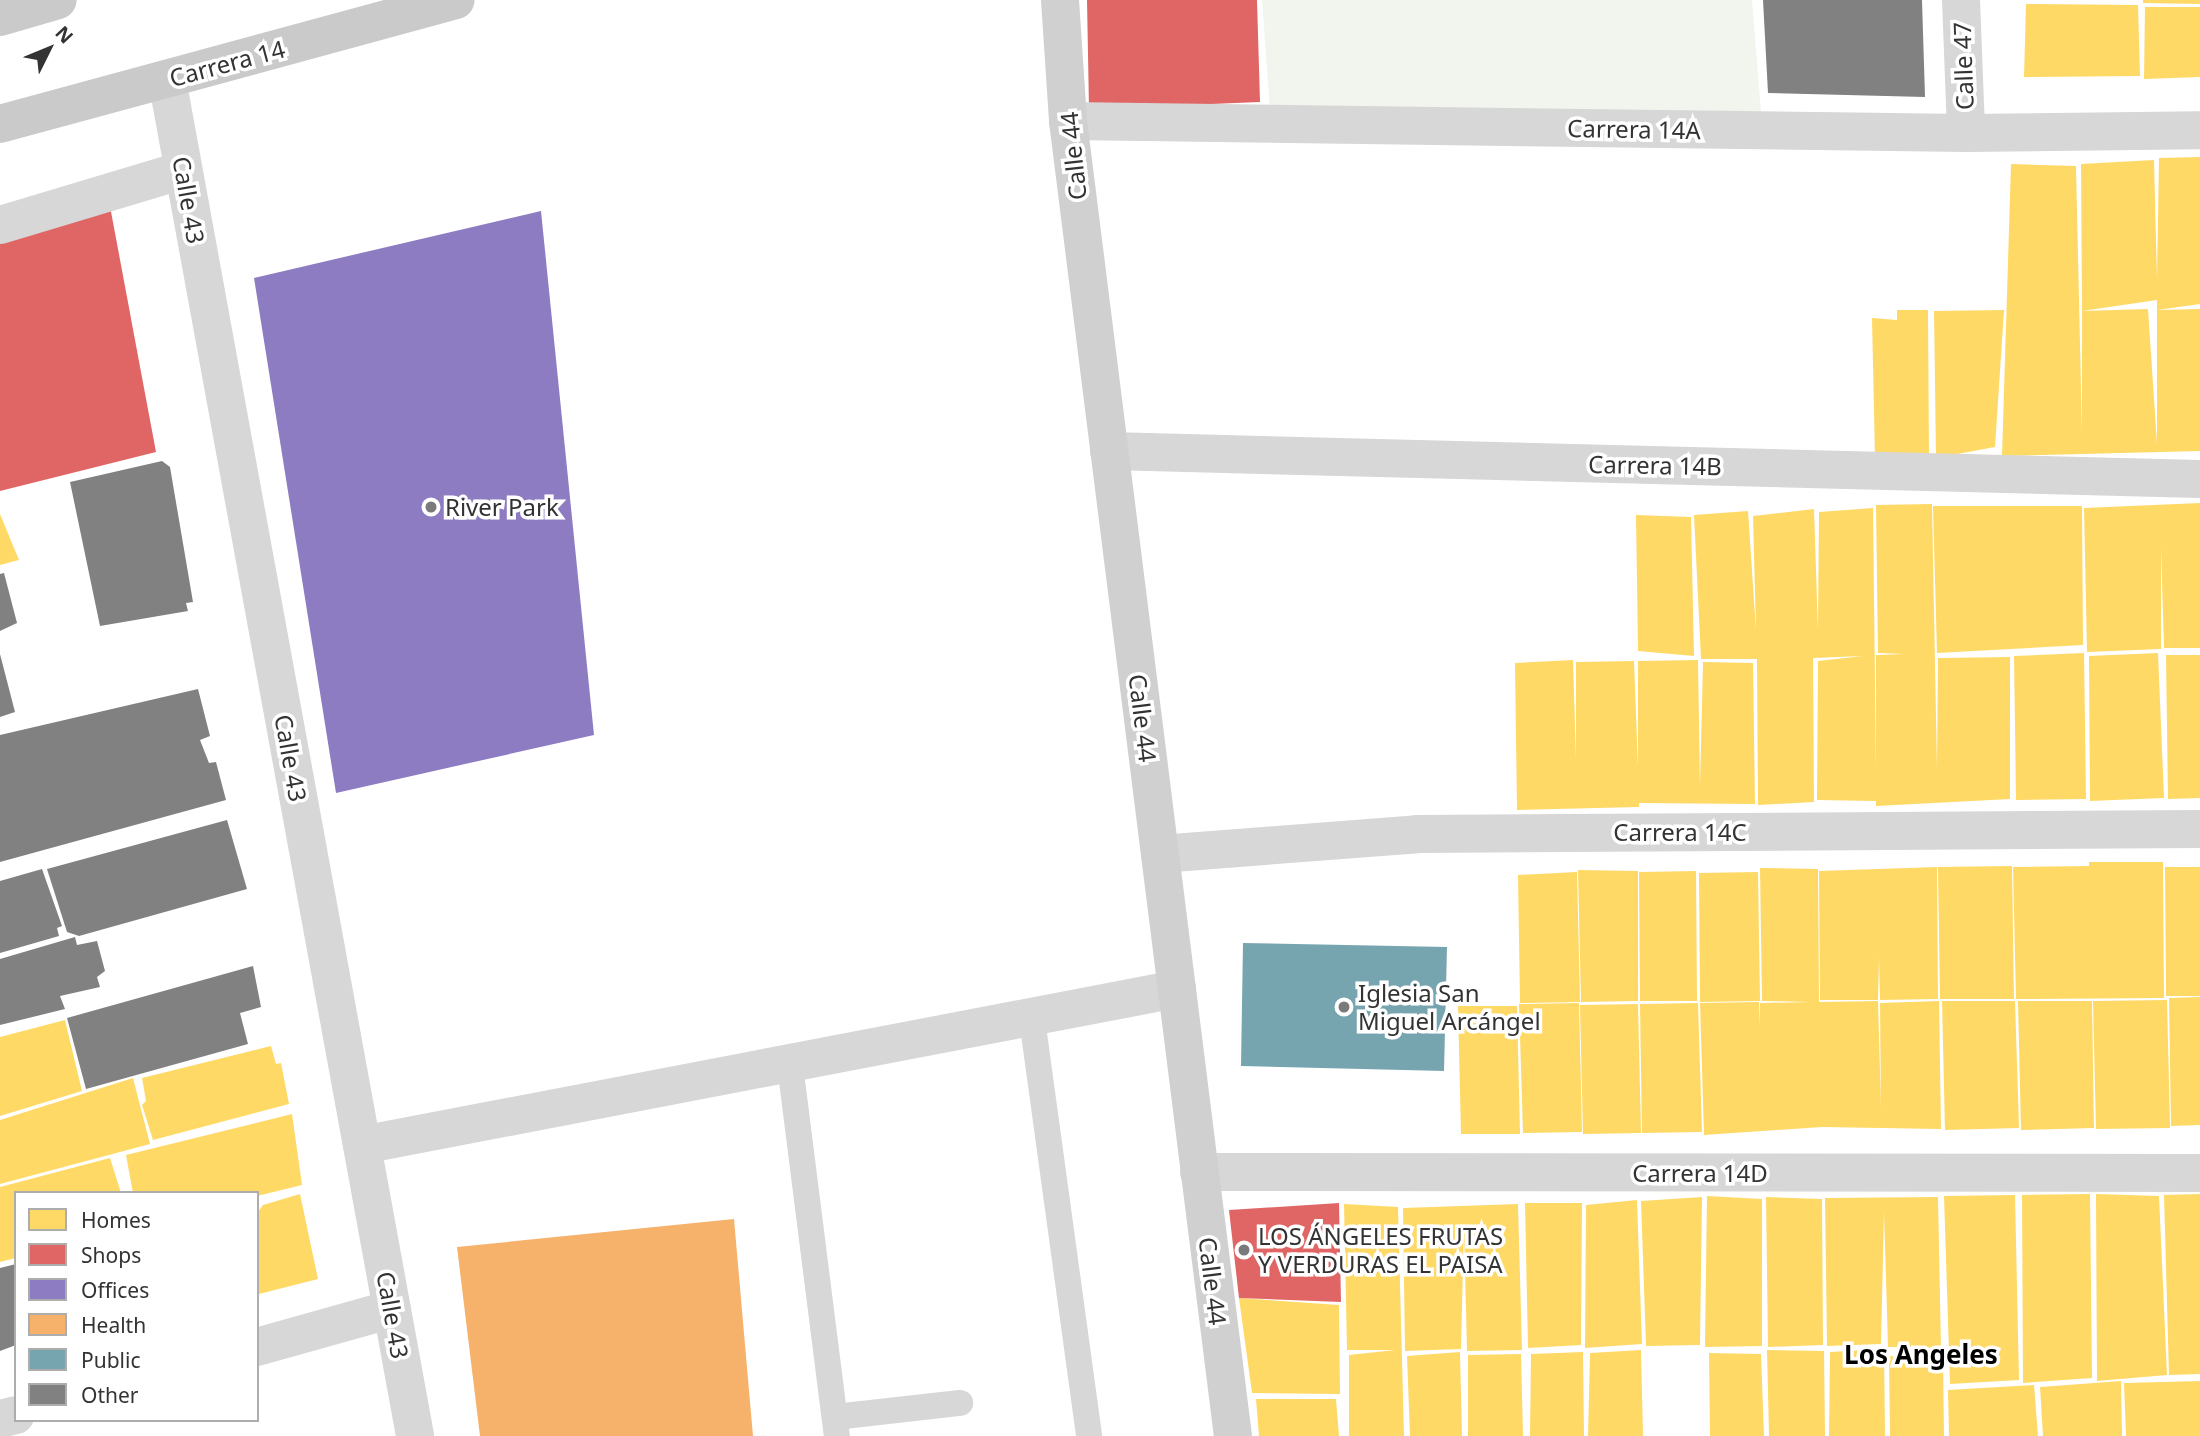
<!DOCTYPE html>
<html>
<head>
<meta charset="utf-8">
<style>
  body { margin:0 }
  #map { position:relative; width:2200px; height:1436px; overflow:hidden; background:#fff; font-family:"Noto Sans",sans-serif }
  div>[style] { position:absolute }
  .green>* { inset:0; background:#f1f5ed }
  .homes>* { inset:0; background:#ffd966 }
  .shops>* { inset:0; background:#e06666 }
  .offices>* { inset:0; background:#8e7cc3 }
  .health>* { inset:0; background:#f6b26b }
  .public>* { inset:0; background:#76a5af }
  .building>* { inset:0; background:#818181 }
  .lane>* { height:26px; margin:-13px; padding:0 13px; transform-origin:13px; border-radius:13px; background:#d7d7d7 }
  .street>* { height:38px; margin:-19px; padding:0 19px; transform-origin:19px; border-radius:19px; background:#d7d7d7 }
  .secondary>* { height:38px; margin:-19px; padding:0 19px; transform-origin:19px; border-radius:19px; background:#d0d0d0 }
  .primary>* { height:38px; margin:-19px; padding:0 19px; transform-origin:19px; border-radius:19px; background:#cacaca }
  .dots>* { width:19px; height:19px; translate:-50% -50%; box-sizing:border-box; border:4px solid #fff; border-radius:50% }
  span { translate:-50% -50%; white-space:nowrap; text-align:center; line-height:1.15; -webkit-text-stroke:7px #fff; paint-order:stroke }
  .street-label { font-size:24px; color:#333 }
  .poi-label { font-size:24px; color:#333 }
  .left { translate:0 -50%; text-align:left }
  .neighbourhood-label { font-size:26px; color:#000; font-weight:700 }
  .legend { position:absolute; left:14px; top:1191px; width:245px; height:231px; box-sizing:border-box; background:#fff; border:2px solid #adadad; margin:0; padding:9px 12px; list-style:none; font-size:21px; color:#333 }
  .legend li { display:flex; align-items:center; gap:14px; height:35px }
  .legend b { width:35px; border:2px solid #adadad }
  .north { position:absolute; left:14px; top:14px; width:70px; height:70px; -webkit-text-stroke:5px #fff; paint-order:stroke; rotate:47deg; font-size:19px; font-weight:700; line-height:28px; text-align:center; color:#333 }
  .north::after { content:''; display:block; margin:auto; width:24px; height:32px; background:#333; clip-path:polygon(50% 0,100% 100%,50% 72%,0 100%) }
</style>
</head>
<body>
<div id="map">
  <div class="green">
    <div style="clip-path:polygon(1262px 0,1752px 0,1761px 113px,1271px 124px)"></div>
  </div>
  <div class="homes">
    <div style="clip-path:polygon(2143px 0,2200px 0,2200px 4px,2143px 3px)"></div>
    <div style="clip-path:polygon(2026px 4px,2138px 5px,2140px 76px,2024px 77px)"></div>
    <div style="clip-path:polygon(2145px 7px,2200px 7px,2200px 77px,2144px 79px)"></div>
    <div style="clip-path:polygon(2200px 157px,2200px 304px,2157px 310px,2200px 309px,2200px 451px,2002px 456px,2011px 164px,2076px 166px,2082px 433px,2082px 311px,2148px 309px,2157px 444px,2157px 300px,2082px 311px,2081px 164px,2154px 160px,2157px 280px,2159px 158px)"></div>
    <div style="clip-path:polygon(1897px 310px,1928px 310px,1929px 456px,1875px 458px,1872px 318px,1897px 320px)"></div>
    <div style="clip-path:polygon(2004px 310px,1995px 447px,1936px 458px,1934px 311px)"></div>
    <div style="clip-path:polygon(2200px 503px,2200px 648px,2164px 648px,2161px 548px,2161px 649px,2087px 652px,2084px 508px)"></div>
    <div style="clip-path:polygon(1932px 504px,1937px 770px,1938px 658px,2010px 657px,2010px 799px,1876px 806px,1876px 801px,1817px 800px,1818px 661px,1863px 656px,1813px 658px,1814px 802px,1758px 805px,1757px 659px,1701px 659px,1694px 515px,1748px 511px,1756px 631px,1753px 516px,1814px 509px,1818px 631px,1819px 512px,1873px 508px,1876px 771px,1876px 655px,1905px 654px,1878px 653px,1876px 505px)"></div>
    <div style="clip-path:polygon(1933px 506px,2082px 506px,2083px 645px,1937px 653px)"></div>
    <div style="clip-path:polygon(0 514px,19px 560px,0 565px)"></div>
    <div style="clip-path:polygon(1636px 515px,1691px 517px,1694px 656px,1638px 651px)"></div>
    <div style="clip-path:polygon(2084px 653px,2086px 799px,2016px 800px,2014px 656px)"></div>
    <div style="clip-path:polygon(2158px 653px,2164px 798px,2090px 801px,2089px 656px)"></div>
    <div style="clip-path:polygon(2166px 655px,2200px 655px,2200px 798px,2168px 799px)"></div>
    <div style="clip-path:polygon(1573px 660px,1576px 759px,1576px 662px,1634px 661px,1638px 767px,1638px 661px,1698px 660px,1700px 786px,1703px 662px,1753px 663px,1755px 804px,1639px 803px,1639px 807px,1517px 810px,1515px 663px)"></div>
    <div style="clip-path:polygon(2089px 862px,2163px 862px,2164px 998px,2016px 999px,2013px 867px,2089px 866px)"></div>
    <div style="clip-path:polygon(2012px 866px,2014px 999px,1940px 999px,1938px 867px)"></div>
    <div style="clip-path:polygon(1937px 867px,1938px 999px,1880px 1000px,1879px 957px,1878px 1000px,1820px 1000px,1819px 871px)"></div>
    <div style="clip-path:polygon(2165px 867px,2200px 867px,2200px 996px,2166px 996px)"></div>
    <div style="clip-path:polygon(1760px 868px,1818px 869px,1819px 1002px,1878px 1001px,1881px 1108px,1880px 1003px,1939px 1001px,1941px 1129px,1822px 1127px,1704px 1135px,1700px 1003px,1759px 1002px,1760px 1026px,1760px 1003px,1811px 1002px,1762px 1001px)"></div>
    <div style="clip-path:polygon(1578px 870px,1638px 871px,1638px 1001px,1581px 1002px)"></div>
    <div style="clip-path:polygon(1696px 871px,1697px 1001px,1640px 1001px,1639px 872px)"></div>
    <div style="clip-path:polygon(1577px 872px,1580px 1002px,1520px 1003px,1518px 875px)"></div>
    <div style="clip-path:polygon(1758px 872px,1760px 1001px,1700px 1002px,1699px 873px)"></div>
    <div style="clip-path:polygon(2200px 997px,2200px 1125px,2171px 1126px,2169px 998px)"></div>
    <div style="clip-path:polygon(2167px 1000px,2170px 1128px,2096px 1129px,2093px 1001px)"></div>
    <div style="clip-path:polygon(1942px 1001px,2015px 1001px,2019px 1128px,1945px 1130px)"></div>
    <div style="clip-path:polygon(2018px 1001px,2092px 1001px,2094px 1128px,2021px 1130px)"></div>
    <div style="clip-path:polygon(1579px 1003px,1582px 1132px,1523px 1133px,1519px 1004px)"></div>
    <div style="clip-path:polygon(1698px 1003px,1702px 1132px,1642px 1133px,1640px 1004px)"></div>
    <div style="clip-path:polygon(1638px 1004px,1641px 1133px,1583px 1134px,1580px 1005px)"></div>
    <div style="clip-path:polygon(1458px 1006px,1517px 1006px,1520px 1134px,1461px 1134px)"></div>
    <div style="clip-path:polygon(65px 1020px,82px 1091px,0 1116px,0 1037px)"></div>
    <div style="clip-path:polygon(271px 1046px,276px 1064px,281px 1063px,289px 1104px,153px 1140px,142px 1105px,146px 1101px,142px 1078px)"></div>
    <div style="clip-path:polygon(133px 1078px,150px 1144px,0 1184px,0 1120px)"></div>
    <div style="clip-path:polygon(292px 1114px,302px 1185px,257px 1196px,133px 1193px,126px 1155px)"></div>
    <div style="clip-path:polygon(110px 1158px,121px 1193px,16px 1193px,16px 1258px,0 1262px,0 1187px)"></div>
    <div style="clip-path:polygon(300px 1194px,318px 1279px,259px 1294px,257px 1213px,263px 1205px)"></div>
    <div style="clip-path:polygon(2090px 1194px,2092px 1378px,2023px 1383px,2022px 1195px)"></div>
    <div style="clip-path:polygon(2096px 1194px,2159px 1196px,2167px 1375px,2097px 1381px)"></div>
    <div style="clip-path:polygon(2200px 1194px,2200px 1374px,2169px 1375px,2164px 1195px)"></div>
    <div style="clip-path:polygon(2015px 1195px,2019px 1380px,1950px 1384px,1944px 1196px)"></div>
    <div style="clip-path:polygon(1707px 1196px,1762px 1199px,1762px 1346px,1705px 1347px)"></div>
    <div style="clip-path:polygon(1702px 1197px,1700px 1345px,1646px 1346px,1641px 1201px)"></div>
    <div style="clip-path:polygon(1766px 1197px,1822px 1199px,1823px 1345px,1768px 1347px)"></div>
    <div style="clip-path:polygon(1938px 1197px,1941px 1348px,1888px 1347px,1884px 1212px,1881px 1344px,1827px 1346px,1825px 1198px)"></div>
    <div style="clip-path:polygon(1637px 1200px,1642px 1344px,1585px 1348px,1586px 1205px)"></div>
    <div style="clip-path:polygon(1525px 1203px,1582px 1203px,1581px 1345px,1528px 1348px)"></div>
    <div style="clip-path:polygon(1344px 1204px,1398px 1207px,1404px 1436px,1349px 1436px,1349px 1355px,1395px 1350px,1347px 1350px)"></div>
    <div style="clip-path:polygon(1518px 1204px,1522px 1350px,1467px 1351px,1464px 1227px,1461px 1349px,1405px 1351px,1403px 1208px)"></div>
    <div style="clip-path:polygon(1239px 1298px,1339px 1305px,1340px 1394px,1252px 1393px)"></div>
    <div style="clip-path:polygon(1884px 1349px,1885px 1436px,1829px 1436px,1830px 1352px)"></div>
    <div style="clip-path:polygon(1641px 1350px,1643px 1436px,1588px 1436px,1590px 1353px)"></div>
    <div style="clip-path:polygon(1767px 1350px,1824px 1351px,1825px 1436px,1769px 1436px)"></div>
    <div style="clip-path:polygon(1460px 1352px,1462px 1436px,1410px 1436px,1407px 1356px)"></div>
    <div style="clip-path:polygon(1583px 1352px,1584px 1436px,1530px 1436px,1531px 1354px)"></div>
    <div style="clip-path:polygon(1709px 1353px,1761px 1354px,1764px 1436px,1710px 1436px)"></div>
    <div style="clip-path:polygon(1521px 1354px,1523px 1436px,1468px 1436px,1468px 1355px)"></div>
    <div style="clip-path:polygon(1889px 1356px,1943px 1360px,1944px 1436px,1890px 1436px)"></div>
    <div style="clip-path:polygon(2121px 1381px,2122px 1436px,2043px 1436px,2040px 1387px)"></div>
    <div style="clip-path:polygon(2200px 1381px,2200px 1436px,2126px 1436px,2124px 1383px)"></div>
    <div style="clip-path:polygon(2034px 1385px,2038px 1436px,1949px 1436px,1948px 1390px)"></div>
    <div style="clip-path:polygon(1256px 1399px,1336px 1399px,1339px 1436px,1259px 1436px)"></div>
  </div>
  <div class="shops">
    <div style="clip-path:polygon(1087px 0,1257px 0,1260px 102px,1089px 109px)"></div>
    <div style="clip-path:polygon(109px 201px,156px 452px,0 491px,0 233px)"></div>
    <div style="clip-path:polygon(1339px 1203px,1341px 1302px,1239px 1298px,1229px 1210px)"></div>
  </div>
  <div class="offices">
    <div style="clip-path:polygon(541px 211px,594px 735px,336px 793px,254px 278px)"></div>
  </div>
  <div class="health">
    <div style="clip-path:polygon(734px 1219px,753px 1436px,480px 1436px,457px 1247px)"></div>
  </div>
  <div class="public">
    <div style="clip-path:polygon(1243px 943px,1447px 947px,1444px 1071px,1241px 1066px)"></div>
  </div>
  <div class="building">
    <div style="clip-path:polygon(1763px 0,1922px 0,1925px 97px,1768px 93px)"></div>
    <div style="clip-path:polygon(162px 461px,170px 467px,193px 602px,186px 603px,188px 611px,100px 626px,70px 482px)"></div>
    <div style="clip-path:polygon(4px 573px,17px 623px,0 631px,0 574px)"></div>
    <div style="clip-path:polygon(0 654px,15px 712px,0 717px)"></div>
    <div style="clip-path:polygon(198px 689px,210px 736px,200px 740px,209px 763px,216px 762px,226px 800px,0 862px,0 735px)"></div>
    <div style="clip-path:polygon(227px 820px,247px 889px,79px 936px,67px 932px,47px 869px)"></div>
    <div style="clip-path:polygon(42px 869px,62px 926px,57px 928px,59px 936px,0 953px,0 881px)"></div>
    <div style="clip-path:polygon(75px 937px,77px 945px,97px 941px,105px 971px,97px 977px,100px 987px,60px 996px,65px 1009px,0 1025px,0 959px)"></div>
    <div style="clip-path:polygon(253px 966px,261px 1007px,240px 1013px,248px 1044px,86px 1089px,67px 1018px)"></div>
    <div style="clip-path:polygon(16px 1264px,16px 1345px,0 1351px,0 1268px)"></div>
  </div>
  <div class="lane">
    <div style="left:1032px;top:1019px;width:421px;rotate:82.2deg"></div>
    <div style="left:790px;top:1065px;width:374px;rotate:82.8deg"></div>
    <div style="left:835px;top:1417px;width:126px;rotate:-6.4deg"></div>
  </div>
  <div class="street">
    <div style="left:1961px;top:0;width:133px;rotate:87.8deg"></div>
    <div style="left:167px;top:79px;width:1379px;rotate:79.64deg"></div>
    <div style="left:1068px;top:121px;width:898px;rotate:0.77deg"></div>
    <div style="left:1966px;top:133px;width:234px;rotate:-0.7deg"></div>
    <div style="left:0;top:225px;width:191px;rotate:-16.7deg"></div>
    <div style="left:1109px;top:451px;width:1091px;rotate:1.47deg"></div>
    <div style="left:1160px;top:854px;width:258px;rotate:-4.4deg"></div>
    <div style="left:1417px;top:834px;width:783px;rotate:-0.37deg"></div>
    <div style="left:362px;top:1145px;width:830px;rotate:-10.84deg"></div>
    <div style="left:1199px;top:1172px;width:1001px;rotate:0.06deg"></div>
    <div style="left:257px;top:1347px;width:140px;rotate:-15.7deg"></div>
    <div style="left:0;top:1419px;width:16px;rotate:-14deg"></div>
  </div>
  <div class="secondary">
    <div style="left:1060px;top:0;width:121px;rotate:86.2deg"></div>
    <div style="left:1068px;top:121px;width:1325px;rotate:82.85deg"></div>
  </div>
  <div class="primary">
    <div style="left:0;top:17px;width:60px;rotate:-16.3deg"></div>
    <div style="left:0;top:124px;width:472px;rotate:-15.2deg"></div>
  </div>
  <div class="dots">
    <div style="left:431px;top:507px;background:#7a7a7a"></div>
    <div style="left:1344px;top:1007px;background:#7a7a7a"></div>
    <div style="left:1244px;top:1250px;background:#7a7a7a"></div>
  </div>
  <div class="street-label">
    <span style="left:227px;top:63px;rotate:-15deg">Carrera 14</span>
    <span style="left:1963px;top:66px;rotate:-92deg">Calle 47</span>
    <span style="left:1634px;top:129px;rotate:1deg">Carrera 14A</span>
    <span style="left:1073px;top:156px;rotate:-96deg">Calle 44</span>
    <span style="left:189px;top:200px;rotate:80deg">Calle 43</span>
    <span style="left:1655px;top:465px;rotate:1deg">Carrera 14B</span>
    <span style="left:1143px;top:718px;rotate:83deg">Calle 44</span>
    <span style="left:291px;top:758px;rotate:80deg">Calle 43</span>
    <span style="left:1680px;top:832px">Carrera 14C</span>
    <span style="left:1700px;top:1173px">Carrera 14D</span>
    <span style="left:1213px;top:1281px;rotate:83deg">Calle 44</span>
    <span style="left:393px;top:1315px;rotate:80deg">Calle 43</span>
  </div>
  <div class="poi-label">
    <span class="left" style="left:445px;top:507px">River Park</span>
    <span class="left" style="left:1358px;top:1007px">Iglesia San<br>Miguel Arcángel</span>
    <span class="left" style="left:1258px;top:1250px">LOS ÁNGELES FRUTAS<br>Y VERDURAS EL PAISA</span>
  </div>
  <div class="neighbourhood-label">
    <span style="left:1921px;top:1355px">Los Angeles</span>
  </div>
  <ul class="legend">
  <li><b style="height:19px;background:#ffd966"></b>Homes</li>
  <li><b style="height:19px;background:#e06666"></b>Shops</li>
  <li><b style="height:19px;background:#8e7cc3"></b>Offices</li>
  <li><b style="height:19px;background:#f6b26b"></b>Health</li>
  <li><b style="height:19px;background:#76a5af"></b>Public</li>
  <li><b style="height:19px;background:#818181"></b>Other</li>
  </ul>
  <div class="north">N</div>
</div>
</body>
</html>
